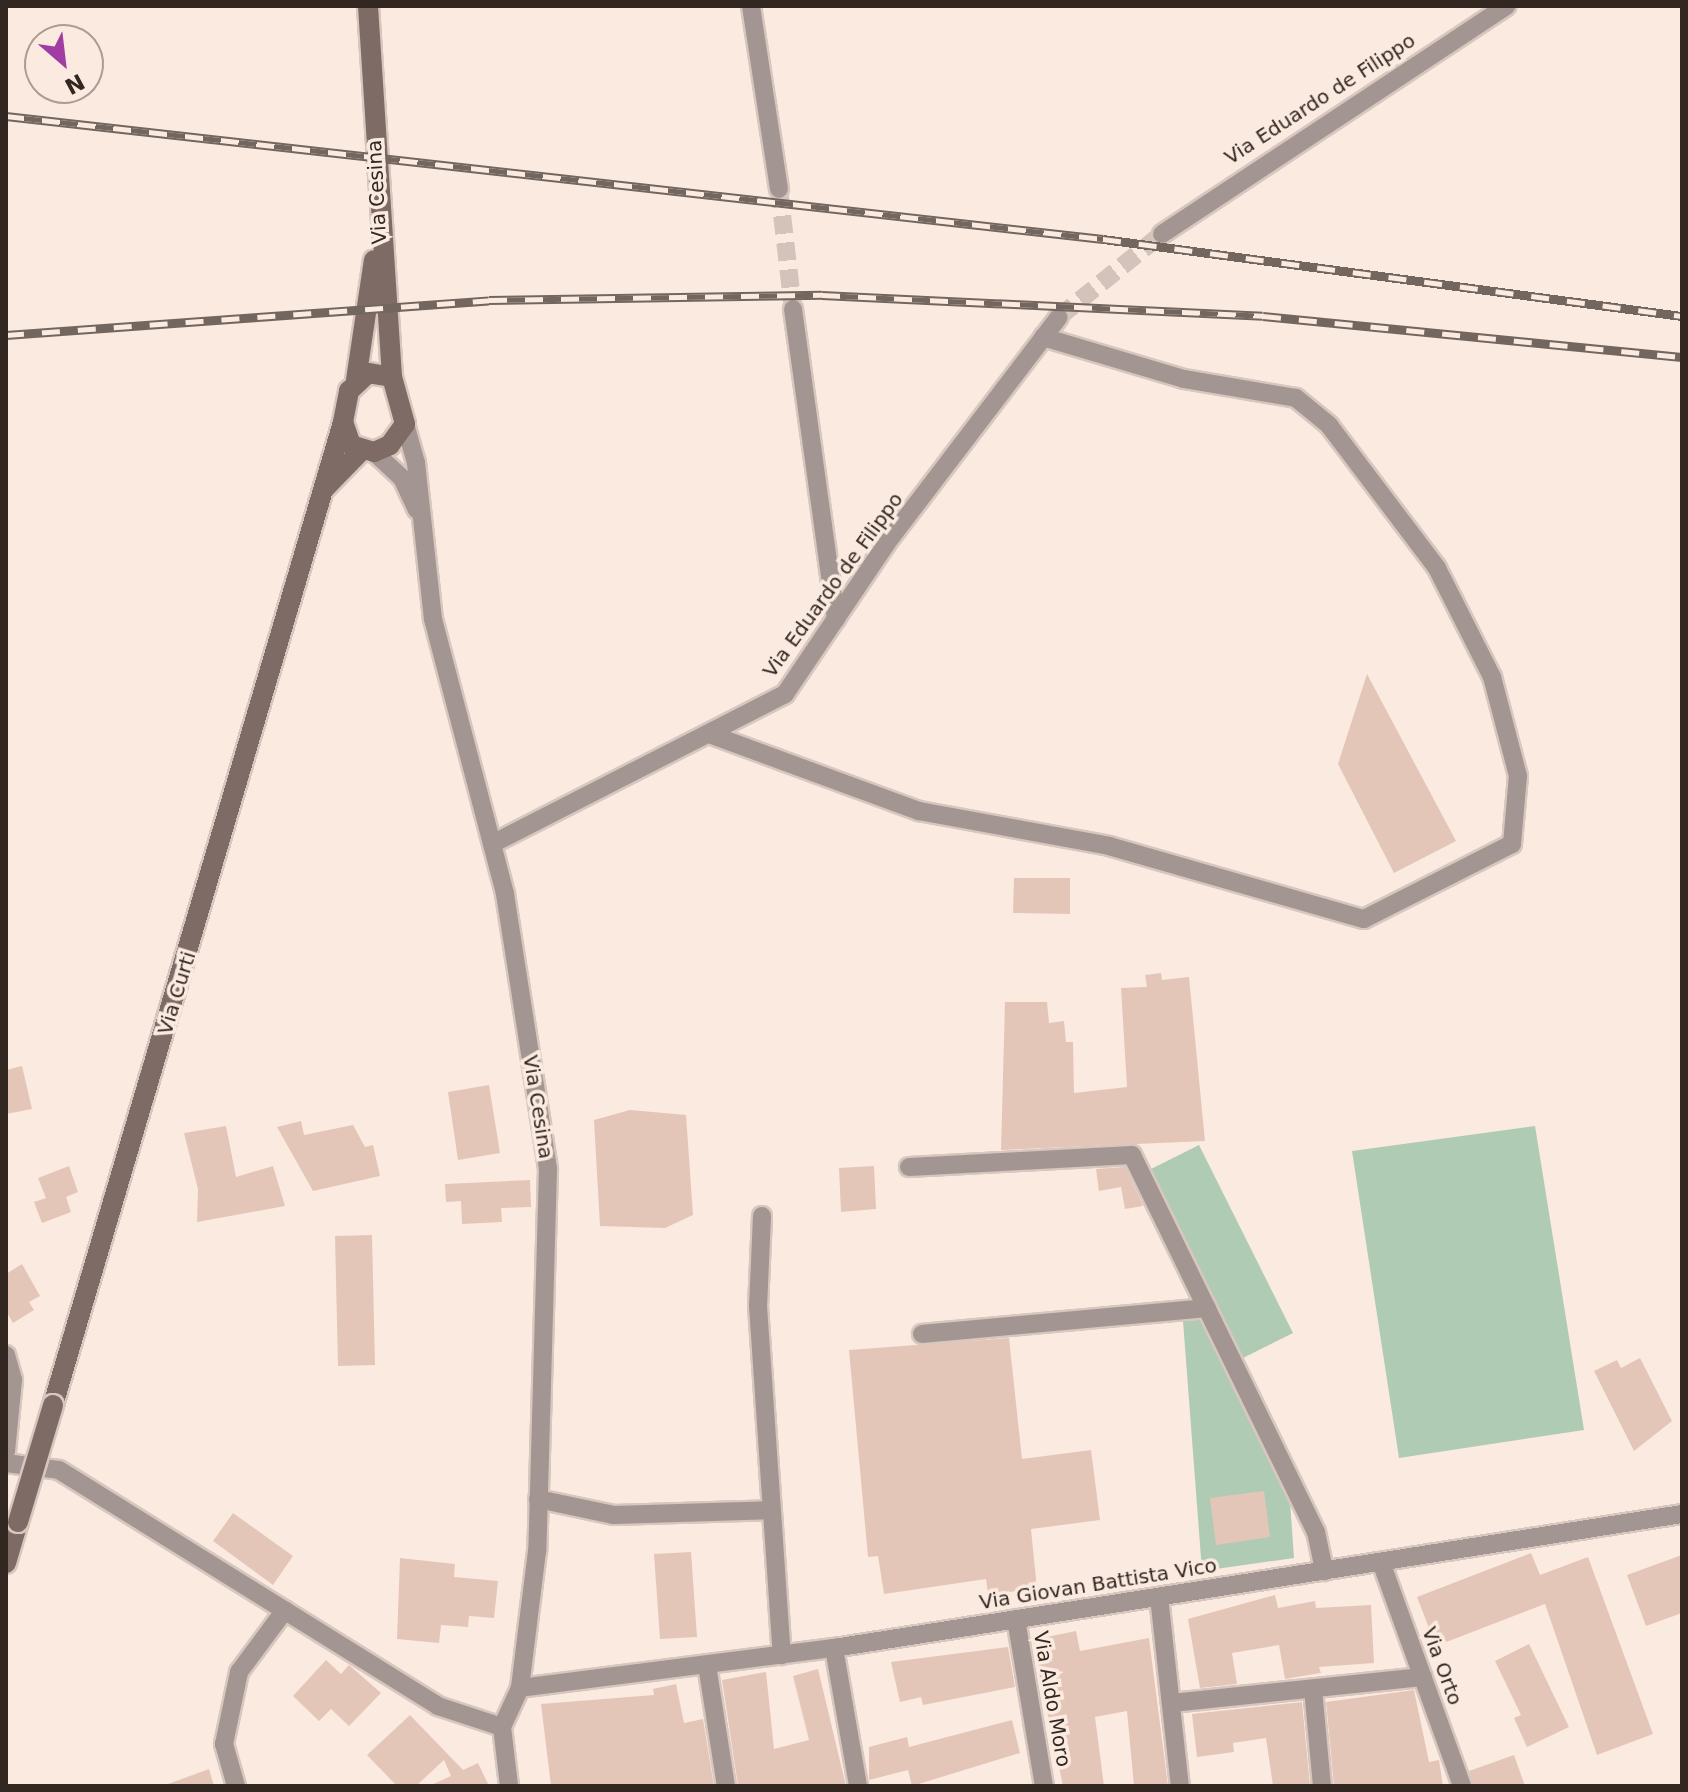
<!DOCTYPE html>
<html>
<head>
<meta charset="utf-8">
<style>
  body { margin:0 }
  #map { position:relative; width:1688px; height:1792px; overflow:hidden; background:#fbeae0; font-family:"DejaVu Sans",sans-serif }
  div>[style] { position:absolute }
  .green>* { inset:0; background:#b0cbb3 }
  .building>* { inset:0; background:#e4c6b8 }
  .street-tunnel>* { height:18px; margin-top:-9px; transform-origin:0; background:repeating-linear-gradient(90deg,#d3c3ba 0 18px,transparent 0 27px) }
  .roads { filter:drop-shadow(2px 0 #d7c7be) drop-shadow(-2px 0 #d7c7be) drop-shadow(0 2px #d7c7be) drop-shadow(0 -2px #d7c7be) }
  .street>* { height:18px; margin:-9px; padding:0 9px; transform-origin:9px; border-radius:9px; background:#a39591 }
  .secondary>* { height:20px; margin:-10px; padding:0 10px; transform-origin:10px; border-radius:10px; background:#7e6b65 }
  .rail>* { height:9px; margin-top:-4.5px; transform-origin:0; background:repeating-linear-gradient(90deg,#fbeae0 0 18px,#72665e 0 36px); box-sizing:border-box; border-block:2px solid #72665e }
  .bridges { filter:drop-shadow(2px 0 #d7c7be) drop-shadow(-2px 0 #d7c7be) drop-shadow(0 2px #d7c7be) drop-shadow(0 -2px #d7c7be) }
  .secondary-bridge>* { height:20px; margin:-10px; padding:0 10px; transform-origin:10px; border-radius:10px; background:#7e6b65 }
  span { translate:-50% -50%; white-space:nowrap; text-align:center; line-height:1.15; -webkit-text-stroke:7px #fbeae0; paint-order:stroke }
  .street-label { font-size:20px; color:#322821 }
  .frame { position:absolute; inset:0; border:8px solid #322821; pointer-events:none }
  .north { position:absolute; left:24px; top:24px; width:80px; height:80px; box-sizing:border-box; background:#fbeae0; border:2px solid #ab9c94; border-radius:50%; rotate:152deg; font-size:22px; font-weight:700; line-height:32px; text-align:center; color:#322821 }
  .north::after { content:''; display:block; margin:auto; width:28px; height:36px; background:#a13da2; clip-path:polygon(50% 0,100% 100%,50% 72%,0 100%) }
</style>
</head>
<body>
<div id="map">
  <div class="green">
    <div style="clip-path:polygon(1535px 1126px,1584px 1430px,1399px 1458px,1352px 1151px)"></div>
    <div style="clip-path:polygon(1199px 1145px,1293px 1333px,1241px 1359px,1147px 1171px)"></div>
    <div style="clip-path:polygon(1206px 1319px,1290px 1501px,1294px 1558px,1202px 1571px,1183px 1321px)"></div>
  </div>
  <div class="building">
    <div style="clip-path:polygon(1367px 674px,1456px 841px,1394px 873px,1338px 764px)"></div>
    <div style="clip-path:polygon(1014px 878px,1070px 878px,1070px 914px,1013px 913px)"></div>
    <div style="clip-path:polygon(1161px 973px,1162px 980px,1189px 977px,1205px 1141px,1001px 1150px,1005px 1002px,1047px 1002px,1049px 1023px,1064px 1021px,1066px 1042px,1073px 1042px,1074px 1093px,1127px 1087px,1121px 988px,1147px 987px,1145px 975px)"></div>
    <div style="clip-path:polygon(22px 1066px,32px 1109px,6px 1114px,6px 1070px)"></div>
    <div style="clip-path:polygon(489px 1085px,500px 1153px,458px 1160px,448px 1092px)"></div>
    <div style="clip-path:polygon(630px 1110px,686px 1115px,693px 1215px,665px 1228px,600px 1226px,594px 1120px)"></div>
    <div style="clip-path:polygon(301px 1121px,304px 1135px,353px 1125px,365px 1147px,373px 1145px,380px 1176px,313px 1191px,277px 1127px)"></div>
    <div style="clip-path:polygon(226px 1126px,236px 1177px,273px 1166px,285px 1206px,197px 1222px,198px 1189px,184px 1133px)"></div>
    <div style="clip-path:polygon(69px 1166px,78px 1192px,66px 1197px,71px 1212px,42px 1223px,34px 1202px,46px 1198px,38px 1178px)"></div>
    <div style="clip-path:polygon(874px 1166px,876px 1209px,841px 1212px,839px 1168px)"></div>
    <div style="clip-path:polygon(1125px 1167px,1142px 1203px,1143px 1206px,1125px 1209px,1121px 1187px,1099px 1191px,1096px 1169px)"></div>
    <div style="clip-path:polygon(530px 1180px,531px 1207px,501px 1208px,502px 1222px,462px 1224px,461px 1201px,446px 1202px,445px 1184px)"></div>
    <div style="clip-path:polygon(372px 1235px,375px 1365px,338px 1366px,335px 1236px)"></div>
    <div style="clip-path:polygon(22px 1264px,40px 1296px,29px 1302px,34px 1310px,13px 1323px,6px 1311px,6px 1274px)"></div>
    <div style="clip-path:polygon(1009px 1338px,1022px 1459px,1091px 1450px,1100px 1520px,1031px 1529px,1037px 1589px,988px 1594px,986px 1579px,884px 1594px,878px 1556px,868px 1557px,849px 1350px)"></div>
    <div style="clip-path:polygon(1640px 1358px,1672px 1421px,1634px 1451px,1594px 1371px,1617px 1360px,1621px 1368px)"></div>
    <div style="clip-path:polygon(1264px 1491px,1270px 1537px,1216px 1545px,1210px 1498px)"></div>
    <div style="clip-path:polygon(233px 1513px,293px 1556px,273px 1585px,213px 1541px)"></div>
    <div style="clip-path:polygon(691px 1552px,697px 1637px,660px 1639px,654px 1554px)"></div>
    <div style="clip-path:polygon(1531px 1553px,1540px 1575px,1588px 1557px,1653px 1734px,1597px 1755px,1545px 1604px,1436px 1646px,1417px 1597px)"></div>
    <div style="clip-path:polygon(1682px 1555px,1682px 1613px,1646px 1626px,1627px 1575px)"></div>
    <div style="clip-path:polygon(400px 1558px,455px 1564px,454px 1577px,498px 1581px,494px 1618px,469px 1616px,468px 1627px,441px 1625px,439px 1643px,397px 1639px)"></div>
    <div style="clip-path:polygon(1275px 1595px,1278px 1608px,1315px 1601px,1316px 1608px,1371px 1605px,1374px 1663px,1319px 1667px,1321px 1673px,1285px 1679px,1279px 1645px,1232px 1653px,1237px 1684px,1200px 1688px,1188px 1619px)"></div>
    <div style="clip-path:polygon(1076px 1631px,1080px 1651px,1149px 1638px,1168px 1786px,1134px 1786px,1127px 1711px,1095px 1717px,1104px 1786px,1063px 1786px,1032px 1640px)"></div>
    <div style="clip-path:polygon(1529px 1644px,1569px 1727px,1527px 1747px,1514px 1718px,1521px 1715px,1495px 1661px)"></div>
    <div style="clip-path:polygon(1008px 1647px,1015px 1687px,923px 1705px,921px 1697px,900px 1702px,891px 1662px)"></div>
    <div style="clip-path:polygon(326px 1660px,341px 1674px,349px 1665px,381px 1693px,349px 1726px,331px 1709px,319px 1721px,293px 1696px)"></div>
    <div style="clip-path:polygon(818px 1669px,846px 1786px,738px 1786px,722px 1680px,766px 1672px,774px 1749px,809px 1740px,793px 1676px)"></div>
    <div style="clip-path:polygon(676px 1684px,684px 1723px,703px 1719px,714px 1786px,551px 1786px,541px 1704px,654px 1695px,653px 1689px)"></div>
    <div style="clip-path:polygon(1414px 1690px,1429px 1762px,1439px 1760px,1443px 1786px,1334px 1786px,1326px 1702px)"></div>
    <div style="clip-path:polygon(1302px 1702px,1310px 1786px,1273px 1786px,1266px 1738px,1233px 1743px,1234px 1752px,1197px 1757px,1192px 1714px)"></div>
    <div style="clip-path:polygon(410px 1715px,463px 1770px,478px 1763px,489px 1786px,429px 1786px,451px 1776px,444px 1760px,416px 1786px,397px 1786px,367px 1755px)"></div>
    <div style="clip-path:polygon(1012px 1720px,1020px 1753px,912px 1786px,908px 1770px,869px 1780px,869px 1747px,907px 1737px,909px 1747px)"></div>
    <div style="clip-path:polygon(1514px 1755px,1525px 1786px,1474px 1786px,1469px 1771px)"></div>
    <div style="clip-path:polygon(209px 1769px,214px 1786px,168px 1786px,168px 1784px)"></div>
  </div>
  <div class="street-tunnel">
    <div style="left:779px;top:189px;width:121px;rotate:83.3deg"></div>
    <div style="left:1059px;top:317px;width:132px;rotate:-38.9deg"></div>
  </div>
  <div class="roads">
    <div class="street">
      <div style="left:751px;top:6px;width:185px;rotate:81.3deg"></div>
      <div style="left:1162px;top:234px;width:413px;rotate:-33.5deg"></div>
      <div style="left:793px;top:309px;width:313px;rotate:82.1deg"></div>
      <div style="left:405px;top:424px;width:41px;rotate:74.2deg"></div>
      <div style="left:416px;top:463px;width:157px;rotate:83.8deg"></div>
      <div style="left:433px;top:619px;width:284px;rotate:75.3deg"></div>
      <div style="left:505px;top:894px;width:278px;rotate:81.1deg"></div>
      <div style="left:548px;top:1169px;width:382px;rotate:91.6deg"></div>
      <div style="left:537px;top:1551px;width:138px;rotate:97.1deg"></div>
      <div style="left:520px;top:1688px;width:43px;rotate:114.8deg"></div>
      <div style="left:502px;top:1727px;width:59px;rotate:83.2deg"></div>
      <div style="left:374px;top:452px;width:38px;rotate:43deg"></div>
      <div style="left:402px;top:478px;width:35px;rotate:65deg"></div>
      <div style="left:712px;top:735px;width:221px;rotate:20.2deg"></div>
      <div style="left:919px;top:811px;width:193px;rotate:10.4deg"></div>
      <div style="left:1109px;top:846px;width:265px;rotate:16deg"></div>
      <div style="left:1364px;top:919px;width:166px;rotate:-26.9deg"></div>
      <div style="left:1512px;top:844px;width:68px;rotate:-85deg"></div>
      <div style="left:1518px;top:776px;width:102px;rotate:-104.7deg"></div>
      <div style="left:1492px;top:677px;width:122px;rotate:-116.8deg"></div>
      <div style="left:1437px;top:568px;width:179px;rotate:-127.1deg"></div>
      <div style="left:1329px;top:425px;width:43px;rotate:-140.7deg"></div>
      <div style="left:1296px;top:398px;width:114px;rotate:-170.4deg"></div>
      <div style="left:1184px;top:379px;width:147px;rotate:-163.4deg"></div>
      <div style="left:492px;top:844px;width:329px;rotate:-27.1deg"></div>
      <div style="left:785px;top:694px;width:181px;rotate:-56deg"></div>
      <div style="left:886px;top:544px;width:285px;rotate:-52.7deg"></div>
      <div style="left:909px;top:1167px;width:223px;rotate:-3.1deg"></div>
      <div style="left:1132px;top:1155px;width:420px;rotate:64deg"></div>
      <div style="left:1316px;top:1532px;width:40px;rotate:78deg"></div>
      <div style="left:762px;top:1216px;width:90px;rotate:92.5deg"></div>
      <div style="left:758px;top:1306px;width:350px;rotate:86.1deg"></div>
      <div style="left:922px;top:1334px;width:286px;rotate:-5.2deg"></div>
      <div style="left:6px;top:1355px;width:26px;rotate:74deg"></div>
      <div style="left:13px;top:1380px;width:72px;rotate:95.6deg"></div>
      <div style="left:6px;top:1463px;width:53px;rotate:7.5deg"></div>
      <div style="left:59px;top:1470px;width:446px;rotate:31.9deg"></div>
      <div style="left:438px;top:1706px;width:67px;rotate:18.2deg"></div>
      <div style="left:538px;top:1499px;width:78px;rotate:11.9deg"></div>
      <div style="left:614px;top:1515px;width:155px;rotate:-1.8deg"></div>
      <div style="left:1381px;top:1562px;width:238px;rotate:70.1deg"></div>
      <div style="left:1159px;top:1597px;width:190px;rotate:83.7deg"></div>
      <div style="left:1016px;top:1619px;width:169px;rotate:80.5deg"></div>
      <div style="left:834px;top:1648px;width:140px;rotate:80.1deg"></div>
      <div style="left:707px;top:1665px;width:122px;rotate:81.1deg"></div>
      <div style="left:520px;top:1688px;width:317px;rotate:-7.3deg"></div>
      <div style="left:834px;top:1648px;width:859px;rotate:-8.98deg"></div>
      <div style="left:1313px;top:1689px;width:97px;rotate:84.7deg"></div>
      <div style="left:1171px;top:1703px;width:253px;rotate:-5.9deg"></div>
      <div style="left:236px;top:1786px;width:44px;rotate:-105.9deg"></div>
      <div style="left:224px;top:1744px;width:74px;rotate:-78.2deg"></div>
      <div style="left:239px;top:1672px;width:77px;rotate:-53.4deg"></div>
    </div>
    <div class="secondary">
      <div style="left:368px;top:6px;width:372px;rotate:86.3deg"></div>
      <div style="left:368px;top:373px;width:24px;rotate:9deg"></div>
      <div style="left:392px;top:377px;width:49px;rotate:74.5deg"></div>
      <div style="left:405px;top:424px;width:26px;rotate:126deg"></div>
      <div style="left:390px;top:445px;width:17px;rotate:156deg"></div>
      <div style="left:374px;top:452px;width:24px;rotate:-163deg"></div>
      <div style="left:351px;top:445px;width:24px;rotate:-109deg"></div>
      <div style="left:343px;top:422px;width:32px;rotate:-79deg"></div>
      <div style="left:349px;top:391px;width:26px;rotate:-43deg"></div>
      <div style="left:356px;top:380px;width:121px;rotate:-81.5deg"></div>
      <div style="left:324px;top:489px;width:53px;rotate:-45.8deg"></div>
      <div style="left:53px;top:1405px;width:1025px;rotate:-73.56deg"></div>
      <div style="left:6px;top:1563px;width:43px;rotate:-73.7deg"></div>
    </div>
  </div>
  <div class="rail">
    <div style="left:6px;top:116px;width:1104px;rotate:6.4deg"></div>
    <div style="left:1103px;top:239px;width:584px;rotate:7.58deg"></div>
    <div style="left:6px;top:335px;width:484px;rotate:-4.1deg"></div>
    <div style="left:489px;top:300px;width:333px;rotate:-0.9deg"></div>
    <div style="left:822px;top:295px;width:441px;rotate:2.7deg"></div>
    <div style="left:1263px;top:316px;width:421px;rotate:5.6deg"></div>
  </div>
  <div class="bridges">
    <div class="secondary-bridge">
      <div style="left:18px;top:1522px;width:122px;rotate:-73.3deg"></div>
    </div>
  </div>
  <div class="street-label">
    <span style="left:1320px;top:99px;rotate:-33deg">Via Eduardo de Filippo</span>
    <span style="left:377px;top:192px;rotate:-93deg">Via Cesina</span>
    <span style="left:833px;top:585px;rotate:-54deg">Via Eduardo de Filippo</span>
    <span style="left:177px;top:993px;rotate:-73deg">Via Curti</span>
    <span style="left:538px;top:1107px;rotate:81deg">Via Cesina</span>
    <span style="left:1098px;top:1584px;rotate:-9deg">Via Giovan Battista Vico</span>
    <span style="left:1442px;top:1666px;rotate:70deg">Via Orto</span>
    <span style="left:1052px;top:1699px;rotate:80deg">Via Aldo Moro</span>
  </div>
  <div class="frame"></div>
  <div class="north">N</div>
</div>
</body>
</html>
